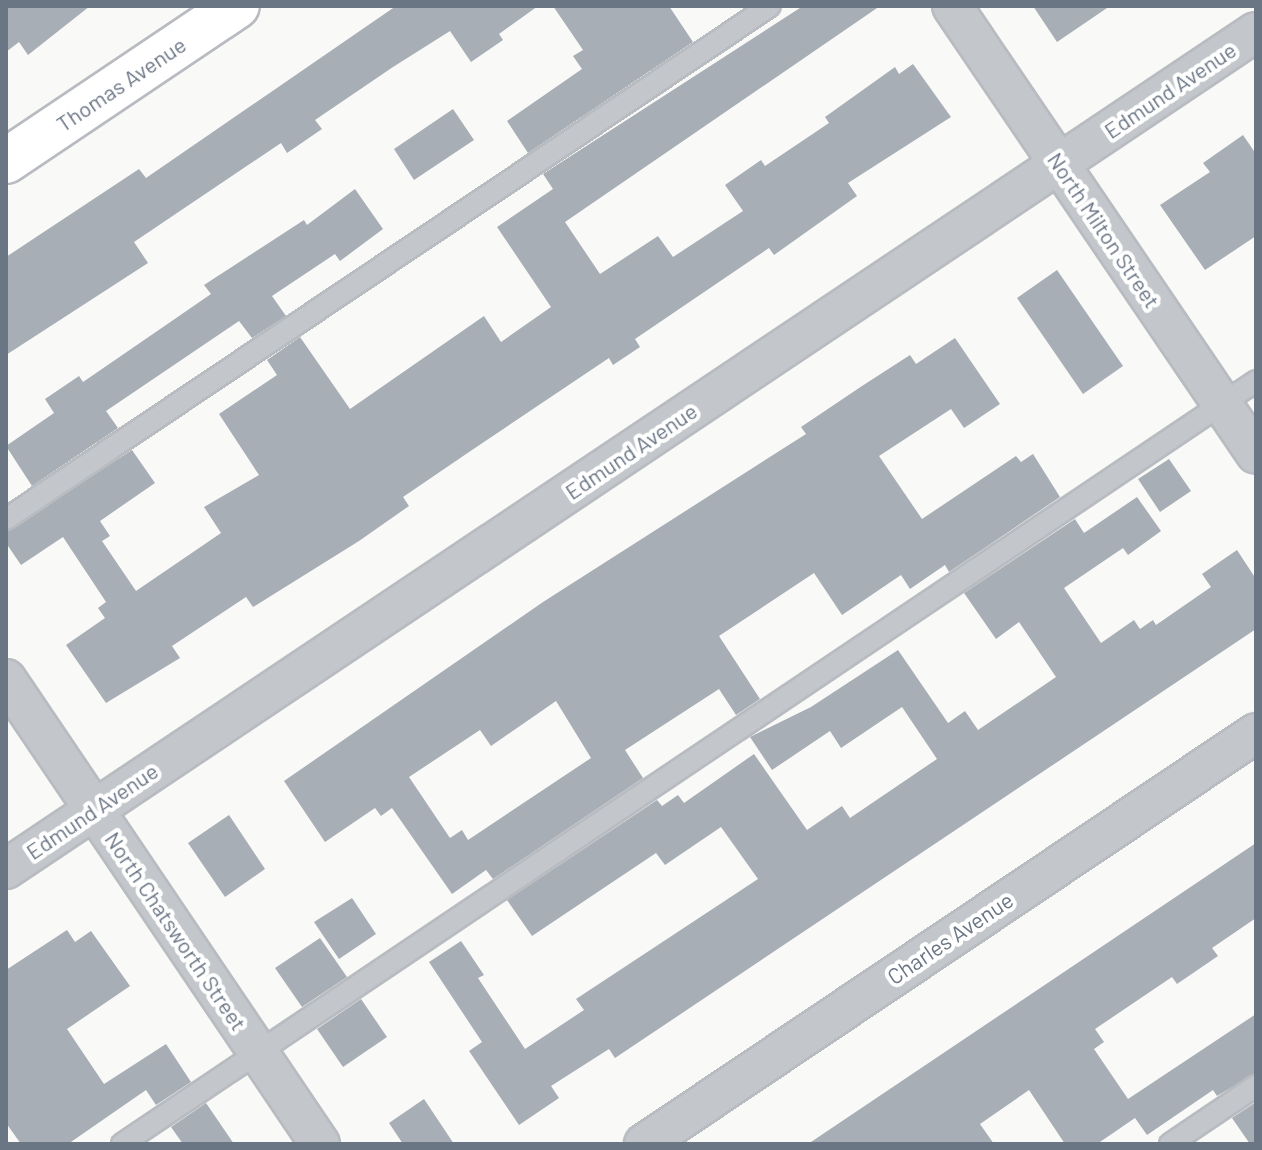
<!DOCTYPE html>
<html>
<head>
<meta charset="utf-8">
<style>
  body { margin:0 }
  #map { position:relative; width:1262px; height:1150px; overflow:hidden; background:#f9f9f7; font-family:Barlow,sans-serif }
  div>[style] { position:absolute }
  .building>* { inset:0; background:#a8aeb5 }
  .roads { filter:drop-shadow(2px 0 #b8bbc0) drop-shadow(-2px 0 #b8bbc0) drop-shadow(0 2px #b8bbc0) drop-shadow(0 -2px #b8bbc0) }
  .lane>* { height:20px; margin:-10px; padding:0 10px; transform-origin:10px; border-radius:10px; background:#c3c6ca }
  .street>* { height:38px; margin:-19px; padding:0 19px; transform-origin:19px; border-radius:19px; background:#c3c6ca }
  .secondary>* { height:44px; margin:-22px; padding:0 22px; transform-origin:22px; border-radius:22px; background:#fff }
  span { translate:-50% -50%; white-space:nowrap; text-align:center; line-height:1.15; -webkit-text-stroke:8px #fff; paint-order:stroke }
  .street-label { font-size:22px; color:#6b7685 }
  .frame { position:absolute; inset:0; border:8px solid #6b7685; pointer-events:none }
</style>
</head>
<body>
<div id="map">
  <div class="building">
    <div style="clip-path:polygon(6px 6px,90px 6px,28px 55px,19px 42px,6px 52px)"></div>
    <div style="clip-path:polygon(396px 6px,538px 6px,499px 34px,503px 40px,471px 62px,450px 31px,393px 67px,315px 120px,322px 129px,287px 153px,281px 143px,134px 242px,148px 263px,6px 355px,6px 257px,139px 169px,146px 178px)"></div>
    <div style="clip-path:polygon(553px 6px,669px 6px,693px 42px,528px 153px,507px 121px,582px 69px,573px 56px,583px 50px)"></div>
    <div style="clip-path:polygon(803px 6px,880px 6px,565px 222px,600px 274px,658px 236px,673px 257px,743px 211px,725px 185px,761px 160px,765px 166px,829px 123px,825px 117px,895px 67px,899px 74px,913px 64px,951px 117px,848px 183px,857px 196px,774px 255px,769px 248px,635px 339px,640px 347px,613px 365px,609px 358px,472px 450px,403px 497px,409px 506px,359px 541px,253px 607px,246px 597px,172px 646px,180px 658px,106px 703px,66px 645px,105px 618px,98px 608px,106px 602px,63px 537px,21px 565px,6px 543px,6px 532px,132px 450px,155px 483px,100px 521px,110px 536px,102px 541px,136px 591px,221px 533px,204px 507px,259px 475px,219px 414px,277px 375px,267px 360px,300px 337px,350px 409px,484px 316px,501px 342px,551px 307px,497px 227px,553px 189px,543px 174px)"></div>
    <div style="clip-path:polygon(1033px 6px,1110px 6px,1057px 42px)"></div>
    <div style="clip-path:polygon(453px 109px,474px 140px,414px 180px,394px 149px)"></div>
    <div style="clip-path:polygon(1243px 135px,1256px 154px,1256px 236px,1205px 270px,1160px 205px,1210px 172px,1203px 163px)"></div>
    <div style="clip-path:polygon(355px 189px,383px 229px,340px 261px,335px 254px,272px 296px,286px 316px,252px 338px,239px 321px,106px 411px,118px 428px,32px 486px,6px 446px,54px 413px,45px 399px,79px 376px,83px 382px,166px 325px,211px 294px,204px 285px,304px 220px,307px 225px)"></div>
    <div style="clip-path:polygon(1057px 270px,1123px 366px,1083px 394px,1017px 298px)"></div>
    <div style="clip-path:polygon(evenodd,955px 338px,1000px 404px,964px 428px,951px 409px,879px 456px,922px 519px,1016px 456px,1021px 462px,1033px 454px,1060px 497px,949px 572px,945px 565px,910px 589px,901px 575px,842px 615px,814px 573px,719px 636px,760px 699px,736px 715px,719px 689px,625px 750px,643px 778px,493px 879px,486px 870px,452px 894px,392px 808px,381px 816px,375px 808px,325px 842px,284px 781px,543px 602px,806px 434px,801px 427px,862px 386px,910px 355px,916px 364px,955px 338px,556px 701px,591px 758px,468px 840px,462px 830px,450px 838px,409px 777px,480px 730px,491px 746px,556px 701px)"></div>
    <div style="clip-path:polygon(1169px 459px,1191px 491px,1160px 512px,1138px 479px)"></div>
    <div style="clip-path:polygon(1137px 497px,1161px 531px,1128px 555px,1123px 548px,1064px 588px,1101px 643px,1134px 620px,1140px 629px,1153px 620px,1156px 625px,1211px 587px,1202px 574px,1237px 550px,1256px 579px,1256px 629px,615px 1058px,609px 1049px,551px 1086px,559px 1098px,519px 1125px,469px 1051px,482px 1042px,429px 962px,461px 941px,484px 975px,478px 978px,525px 1049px,584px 1010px,576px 999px,758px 879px,721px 827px,665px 865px,656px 853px,532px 936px,507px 900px,657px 800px,662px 806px,678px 795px,684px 803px,754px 754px,807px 830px,842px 806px,850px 818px,937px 759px,902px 707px,841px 748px,830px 731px,772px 770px,750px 737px,811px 707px,898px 650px,948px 723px,965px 711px,978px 730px,1056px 677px,1019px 622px,996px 639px,964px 593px,1075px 519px,1084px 533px)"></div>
    <div style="clip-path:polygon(229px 815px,265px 869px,225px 897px,188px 843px)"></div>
    <div style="clip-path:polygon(1256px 843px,1256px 918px,1212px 948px,1218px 956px,1177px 984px,1172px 977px,1095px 1029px,1104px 1042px,1094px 1049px,1128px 1099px,1256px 1014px,1256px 1073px,1217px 1096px,1213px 1090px,1147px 1135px,1135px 1118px,1097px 1144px,1065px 1144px,1029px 1090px,980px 1124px,994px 1144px,808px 1144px)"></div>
    <div style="clip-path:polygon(352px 898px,376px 934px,339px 959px,314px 922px)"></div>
    <div style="clip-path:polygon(67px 930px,75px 942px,91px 931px,130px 986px,67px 1029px,104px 1084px,166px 1044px,191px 1082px,156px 1105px,146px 1090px,68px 1144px,21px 1144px,6px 1123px,6px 970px)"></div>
    <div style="clip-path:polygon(320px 938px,347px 977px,302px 1007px,275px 968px)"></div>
    <div style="clip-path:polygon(361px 999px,387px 1037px,343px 1067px,317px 1029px)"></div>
    <div style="clip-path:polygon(424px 1099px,454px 1144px,403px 1144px,389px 1123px)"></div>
    <div style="clip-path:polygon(1256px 1102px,1256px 1144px,1250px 1144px,1232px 1118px)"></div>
    <div style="clip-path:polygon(206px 1103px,234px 1144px,183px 1144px,171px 1127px)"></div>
  </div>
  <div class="roads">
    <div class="lane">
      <div style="left:6px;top:519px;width:920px;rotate:-33.88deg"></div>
      <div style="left:122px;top:1144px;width:1367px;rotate:-33.93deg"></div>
      <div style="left:1170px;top:1144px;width:104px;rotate:-34deg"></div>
    </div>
    <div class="street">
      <div style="left:952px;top:6px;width:541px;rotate:55.84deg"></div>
      <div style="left:6px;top:679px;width:561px;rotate:55.97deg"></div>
      <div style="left:6px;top:869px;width:1504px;rotate:-33.81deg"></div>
      <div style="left:644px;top:1144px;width:737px;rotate:-33.88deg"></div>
    </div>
    <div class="secondary">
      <div style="left:6px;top:161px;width:278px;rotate:-33.9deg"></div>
    </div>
  </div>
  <div class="street-label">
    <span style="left:121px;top:84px;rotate:-34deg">Thomas Avenue</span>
    <span style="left:1170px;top:90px;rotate:-34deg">Edmund Avenue</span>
    <span style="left:1104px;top:230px;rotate:56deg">North Milton Street</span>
    <span style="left:631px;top:451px;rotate:-34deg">Edmund Avenue</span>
    <span style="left:92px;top:811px;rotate:-34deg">Edmund Avenue</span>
    <span style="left:176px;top:931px;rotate:56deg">North Chatsworth Street</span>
    <span style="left:950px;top:938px;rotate:-34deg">Charles Avenue</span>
  </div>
  <div class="frame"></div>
</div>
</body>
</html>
